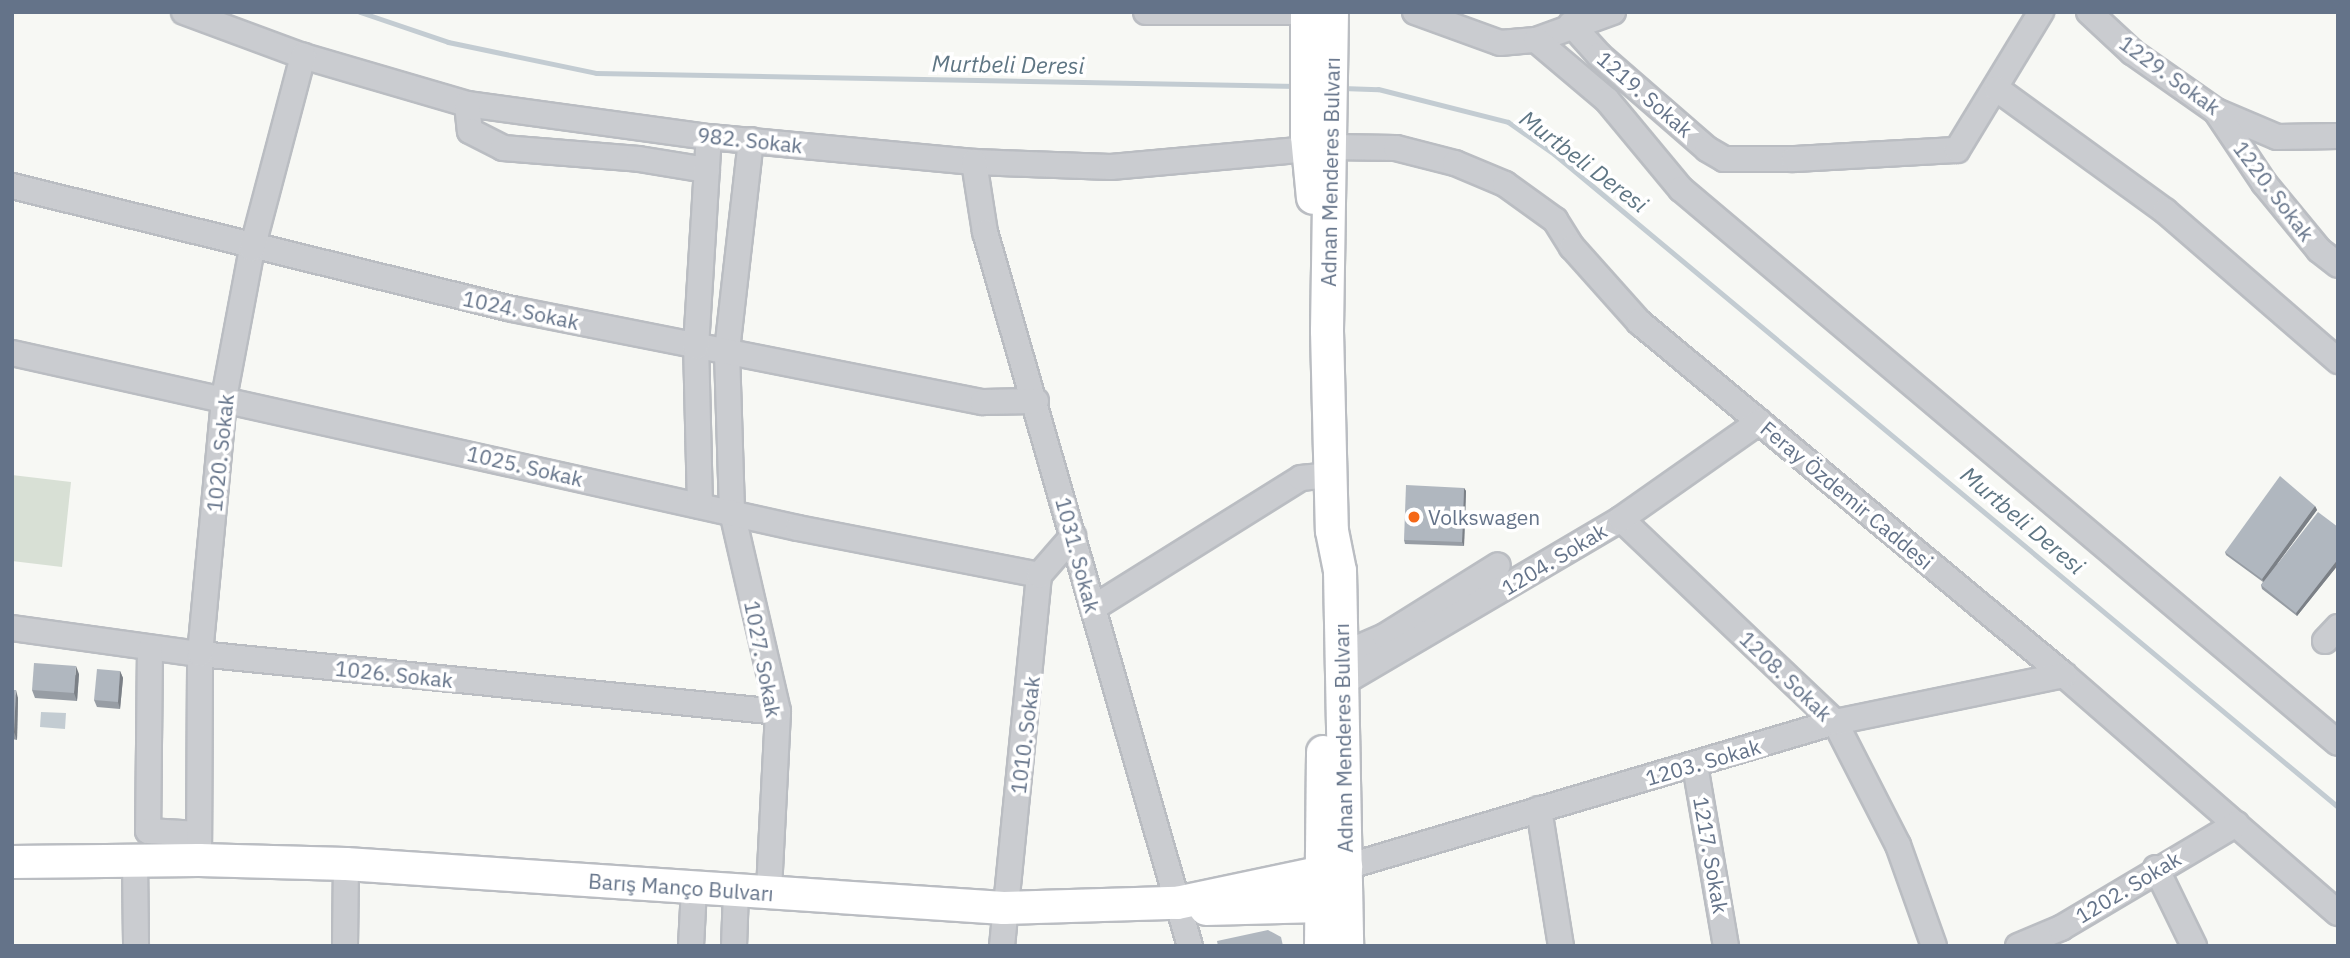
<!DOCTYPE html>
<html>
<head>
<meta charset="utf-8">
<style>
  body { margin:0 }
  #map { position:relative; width:2350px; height:958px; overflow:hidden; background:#f7f8f4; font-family:"IBM Plex Sans",sans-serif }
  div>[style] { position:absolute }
  .green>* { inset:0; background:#d8e0d5 }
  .water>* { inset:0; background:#c3ccd2 }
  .stream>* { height:5px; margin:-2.5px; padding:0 2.5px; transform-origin:2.5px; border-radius:2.5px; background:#c3ccd2 }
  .roads { filter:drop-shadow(2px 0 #babdc2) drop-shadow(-2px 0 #babdc2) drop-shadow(0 2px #babdc2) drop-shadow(0 -2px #babdc2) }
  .minor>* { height:24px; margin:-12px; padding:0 12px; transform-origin:12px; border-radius:12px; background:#caccd0 }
  .major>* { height:32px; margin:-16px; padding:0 16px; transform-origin:16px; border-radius:16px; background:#fff }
  .wall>* { inset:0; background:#979da4 }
  .shaded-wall>* { inset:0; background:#7b8086 }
  .building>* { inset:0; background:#b0b7bf }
  .dots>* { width:19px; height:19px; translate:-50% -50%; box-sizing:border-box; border:4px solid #fff; border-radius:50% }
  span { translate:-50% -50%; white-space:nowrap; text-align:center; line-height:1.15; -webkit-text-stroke:7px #fff; paint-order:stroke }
  .street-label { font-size:21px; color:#647389 }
  .poi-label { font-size:21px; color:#647389 }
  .left { translate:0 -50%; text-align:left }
  .water-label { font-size:23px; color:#5f7684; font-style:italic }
  .frame { position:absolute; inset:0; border:14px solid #647389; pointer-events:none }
</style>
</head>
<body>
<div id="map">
  <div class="green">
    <div style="clip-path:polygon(12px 475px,71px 482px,62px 567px,12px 561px)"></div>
  </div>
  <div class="water">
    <div style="clip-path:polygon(41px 712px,66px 713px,65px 729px,40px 727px)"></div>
  </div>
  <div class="stream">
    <div style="left:360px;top:12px;width:93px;rotate:18.8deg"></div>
    <div style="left:448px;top:42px;width:151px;rotate:11.8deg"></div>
    <div style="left:596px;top:73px;width:701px;rotate:1.06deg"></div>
    <div style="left:1342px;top:88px;width:36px;rotate:2deg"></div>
    <div style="left:1378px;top:89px;width:134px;rotate:14.2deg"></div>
    <div style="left:1508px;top:122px;width:56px;rotate:34.8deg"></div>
    <div style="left:1554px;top:154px;width:1020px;rotate:39.79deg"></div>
  </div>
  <div class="roads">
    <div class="minor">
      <div style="left:184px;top:12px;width:127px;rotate:20.3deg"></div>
      <div style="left:303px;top:56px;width:171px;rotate:16.3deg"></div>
      <div style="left:467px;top:104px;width:244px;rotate:7.8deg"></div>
      <div style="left:709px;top:137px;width:266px;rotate:5.4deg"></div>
      <div style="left:974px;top:162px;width:137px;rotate:2.1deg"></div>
      <div style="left:1111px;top:167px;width:221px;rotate:-5.2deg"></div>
      <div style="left:1331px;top:147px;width:65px;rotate:0.9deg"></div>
      <div style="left:1396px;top:148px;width:61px;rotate:14.3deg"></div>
      <div style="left:1455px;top:163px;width:54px;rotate:22.8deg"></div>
      <div style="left:1505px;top:184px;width:62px;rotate:35.8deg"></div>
      <div style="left:1555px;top:220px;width:32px;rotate:58deg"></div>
      <div style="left:1572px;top:247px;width:101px;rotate:48.2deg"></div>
      <div style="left:1639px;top:322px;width:552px;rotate:39.71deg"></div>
      <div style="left:2064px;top:675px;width:363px;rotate:41deg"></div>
      <div style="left:1146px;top:12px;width:167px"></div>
      <div style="left:1415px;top:12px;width:90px;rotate:20deg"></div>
      <div style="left:1500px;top:43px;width:36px;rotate:-5deg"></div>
      <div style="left:1536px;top:40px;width:82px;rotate:-20deg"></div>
      <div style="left:2089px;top:12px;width:59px;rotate:42.9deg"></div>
      <div style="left:2132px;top:52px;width:103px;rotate:35.1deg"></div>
      <div style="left:2216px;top:111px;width:66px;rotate:23.1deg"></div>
      <div style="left:2277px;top:137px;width:61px;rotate:-0.9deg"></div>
      <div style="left:1571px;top:24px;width:42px;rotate:47.9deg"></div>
      <div style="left:1599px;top:55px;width:143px;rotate:41deg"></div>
      <div style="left:1707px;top:149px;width:20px;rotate:30deg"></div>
      <div style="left:1724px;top:159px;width:70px"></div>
      <div style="left:1794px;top:159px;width:163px;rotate:-3.2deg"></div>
      <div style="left:1957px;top:150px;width:162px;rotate:-58.7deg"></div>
      <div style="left:1536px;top:40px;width:93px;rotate:40.2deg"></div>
      <div style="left:1607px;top:100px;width:116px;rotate:50.3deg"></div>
      <div style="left:1681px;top:189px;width:859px;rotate:40.14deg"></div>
      <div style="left:1997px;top:89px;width:208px;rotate:36deg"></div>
      <div style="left:2165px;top:211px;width:229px;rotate:40.9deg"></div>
      <div style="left:467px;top:104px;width:27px;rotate:84deg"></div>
      <div style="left:470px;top:131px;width:37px;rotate:27deg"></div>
      <div style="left:503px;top:148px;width:136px;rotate:4.6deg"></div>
      <div style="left:639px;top:159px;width:69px;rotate:9.2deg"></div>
      <div style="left:2216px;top:111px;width:87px;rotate:56.3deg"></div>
      <div style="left:2264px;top:183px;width:87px;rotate:50.6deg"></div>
      <div style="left:2319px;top:250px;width:24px;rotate:38deg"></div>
      <div style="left:751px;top:140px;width:213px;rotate:96.5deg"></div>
      <div style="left:727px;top:352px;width:160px;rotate:88.2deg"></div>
      <div style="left:732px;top:512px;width:205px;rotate:77deg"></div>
      <div style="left:778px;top:712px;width:180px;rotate:92.9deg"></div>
      <div style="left:974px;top:162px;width:71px;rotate:81.1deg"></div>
      <div style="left:985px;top:232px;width:743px;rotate:73.98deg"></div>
      <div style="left:12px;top:186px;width:515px;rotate:13.82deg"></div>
      <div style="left:512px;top:309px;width:480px;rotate:11.2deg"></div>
      <div style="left:983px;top:402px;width:53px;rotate:-1.1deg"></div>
      <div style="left:12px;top:353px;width:805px;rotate:12.55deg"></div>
      <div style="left:798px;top:528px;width:246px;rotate:11deg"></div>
      <div style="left:700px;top:506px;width:159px;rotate:-91.4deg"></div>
      <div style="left:696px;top:347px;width:210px;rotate:-86.5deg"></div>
      <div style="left:1621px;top:519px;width:295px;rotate:43.5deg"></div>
      <div style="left:1835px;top:722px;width:138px;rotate:62.9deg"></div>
      <div style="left:1898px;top:845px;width:107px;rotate:70.4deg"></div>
      <div style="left:1093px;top:608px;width:245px;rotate:-32deg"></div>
      <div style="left:1301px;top:478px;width:30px;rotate:-6deg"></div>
      <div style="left:12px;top:628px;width:190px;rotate:7.9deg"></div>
      <div style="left:200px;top:654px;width:581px;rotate:5.73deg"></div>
      <div style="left:2325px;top:641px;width:19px;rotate:-47deg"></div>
      <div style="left:150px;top:649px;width:182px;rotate:90.6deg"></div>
      <div style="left:148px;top:831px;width:51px;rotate:3.4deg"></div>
      <div style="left:1341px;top:655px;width:48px;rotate:-23.4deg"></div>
      <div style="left:1385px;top:636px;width:133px;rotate:-32.1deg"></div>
      <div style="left:1341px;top:684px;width:325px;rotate:-30.5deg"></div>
      <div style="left:1621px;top:519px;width:169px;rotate:-35.1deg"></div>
      <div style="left:1695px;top:765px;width:184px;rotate:80.3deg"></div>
      <div style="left:1539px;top:809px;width:139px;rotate:80.9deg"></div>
      <div style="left:135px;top:860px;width:86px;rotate:89.3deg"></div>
      <div style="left:199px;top:860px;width:206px;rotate:-89.7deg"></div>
      <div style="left:200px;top:654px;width:257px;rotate:-84.6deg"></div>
      <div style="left:224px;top:398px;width:152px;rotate:-79.4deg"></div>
      <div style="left:252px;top:249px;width:200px;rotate:-75.2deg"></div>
      <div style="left:1346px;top:867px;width:510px;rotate:-16.52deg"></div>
      <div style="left:1835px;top:722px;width:234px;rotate:-11.6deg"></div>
      <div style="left:2156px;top:868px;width:87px;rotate:64deg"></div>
      <div style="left:345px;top:946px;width:82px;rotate:-89.3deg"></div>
      <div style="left:691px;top:946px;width:58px;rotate:-87deg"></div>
      <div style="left:734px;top:946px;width:55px;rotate:-87.9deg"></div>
      <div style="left:1002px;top:946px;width:373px;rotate:-84.3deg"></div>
      <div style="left:1039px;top:575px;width:52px;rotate:-48.9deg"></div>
      <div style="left:2018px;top:946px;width:47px;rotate:-22.7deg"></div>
      <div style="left:2061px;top:928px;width:204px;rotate:-30.7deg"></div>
    </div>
    <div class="major">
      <div style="left:1307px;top:12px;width:124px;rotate:90deg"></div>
      <div style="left:1307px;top:136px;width:62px;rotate:84.5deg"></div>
      <div style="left:1332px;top:12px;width:319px;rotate:90.9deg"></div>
      <div style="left:1327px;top:331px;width:200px;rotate:88.6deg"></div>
      <div style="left:1332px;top:531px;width:41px;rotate:78.7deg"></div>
      <div style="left:1340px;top:571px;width:375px;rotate:88.9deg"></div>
      <div style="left:12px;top:862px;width:187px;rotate:-0.6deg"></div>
      <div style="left:199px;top:860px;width:147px;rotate:1.6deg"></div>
      <div style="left:346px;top:864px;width:659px;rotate:3.83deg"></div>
      <div style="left:1004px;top:908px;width:173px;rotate:-1.7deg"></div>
      <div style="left:1177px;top:903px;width:173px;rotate:-12deg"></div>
      <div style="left:1206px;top:909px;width:115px;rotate:-1.5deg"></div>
      <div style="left:1321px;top:906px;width:19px;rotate:-16deg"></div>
      <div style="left:1321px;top:946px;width:194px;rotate:-89.4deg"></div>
    </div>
  </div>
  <div class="wall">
    <div style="clip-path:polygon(1464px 488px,1466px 491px,1464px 546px,1405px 544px,1404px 540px)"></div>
    <div style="clip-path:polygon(2315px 506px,2317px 510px,2277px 564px,2338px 527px,2338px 565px,2297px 616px,2262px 589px,2261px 585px,2263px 582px,2226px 555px,2225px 552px)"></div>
    <div style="clip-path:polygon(120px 671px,123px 678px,120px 709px,97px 707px,94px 700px)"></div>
    <div style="clip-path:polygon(79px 674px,77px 701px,35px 698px,32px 690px)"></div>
    <div style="clip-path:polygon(12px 690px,18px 698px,17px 740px,12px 739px)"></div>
  </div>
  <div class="shaded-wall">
    <div style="clip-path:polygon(1464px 488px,1466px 491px,1464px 546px,1462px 542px)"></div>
    <div style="clip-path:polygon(2315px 506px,2317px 510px,2264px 582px,2262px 579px)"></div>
    <div style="clip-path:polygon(2338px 559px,2338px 565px,2297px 616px,2296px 613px)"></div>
    <div style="clip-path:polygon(76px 666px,79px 674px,77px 701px,74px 693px)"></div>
    <div style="clip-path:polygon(120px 671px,123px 678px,120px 709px,118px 702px)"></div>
    <div style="clip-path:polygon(16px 690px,18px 698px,17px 740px,14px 732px)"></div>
  </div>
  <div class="building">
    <div style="clip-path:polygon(2280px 476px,2315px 506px,2262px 579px,2225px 552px)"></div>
    <div style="clip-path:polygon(1406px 485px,1464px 488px,1462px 542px,1404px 540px)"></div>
    <div style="clip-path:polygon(2318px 512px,2338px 527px,2338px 559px,2296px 613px,2261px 585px)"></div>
    <div style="clip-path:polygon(34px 663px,76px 666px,74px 693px,32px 690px)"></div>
    <div style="clip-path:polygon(97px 669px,120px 671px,118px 702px,94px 700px)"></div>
    <div style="clip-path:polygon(12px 690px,16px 690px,14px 732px,12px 732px)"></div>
    <div style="clip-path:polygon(1268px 930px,1281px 937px,1283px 946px,1218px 946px,1217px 941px)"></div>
  </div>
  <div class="dots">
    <div style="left:1414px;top:517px;background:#f56817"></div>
  </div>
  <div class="street-label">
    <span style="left:2170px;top:75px;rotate:36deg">1229. Sokak</span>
    <span style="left:1645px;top:94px;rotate:41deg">1219. Sokak</span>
    <span style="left:750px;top:140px;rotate:6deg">982. Sokak</span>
    <span style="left:1330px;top:172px;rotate:-89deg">Adnan Menderes Bulvarı</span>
    <span style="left:2274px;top:191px;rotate:53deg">1220. Sokak</span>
    <span style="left:521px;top:310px;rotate:12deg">1024. Sokak</span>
    <span style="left:220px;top:453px;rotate:-84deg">1020. Sokak</span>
    <span style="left:525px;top:466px;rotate:13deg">1025. Sokak</span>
    <span style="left:1847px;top:495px;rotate:40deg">Feray Özdemir Caddesi</span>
    <span style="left:1078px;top:555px;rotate:75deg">1031. Sokak</span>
    <span style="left:1554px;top:559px;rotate:-31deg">1204. Sokak</span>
    <span style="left:763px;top:659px;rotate:79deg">1027. Sokak</span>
    <span style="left:394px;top:674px;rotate:6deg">1026. Sokak</span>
    <span style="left:1786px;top:676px;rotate:44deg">1208. Sokak</span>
    <span style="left:1025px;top:735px;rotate:-83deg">1010. Sokak</span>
    <span style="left:1343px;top:738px;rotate:-91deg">Adnan Menderes Bulvarı</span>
    <span style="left:1703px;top:762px;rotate:-16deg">1203. Sokak</span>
    <span style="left:1711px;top:855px;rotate:80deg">1217. Sokak</span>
    <span style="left:681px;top:887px;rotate:4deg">Barış Manço Bulvarı</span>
    <span style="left:2128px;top:887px;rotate:-31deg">1202. Sokak</span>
  </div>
  <div class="poi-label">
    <span class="left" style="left:1428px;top:517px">Volkswagen</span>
  </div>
  <div class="water-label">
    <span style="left:1008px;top:64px;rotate:1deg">Murtbeli Deresi</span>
    <span style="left:1584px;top:161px;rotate:37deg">Murtbeli Deresi</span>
    <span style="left:2023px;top:520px;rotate:40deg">Murtbeli Deresi</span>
  </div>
  <div class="frame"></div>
</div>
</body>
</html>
